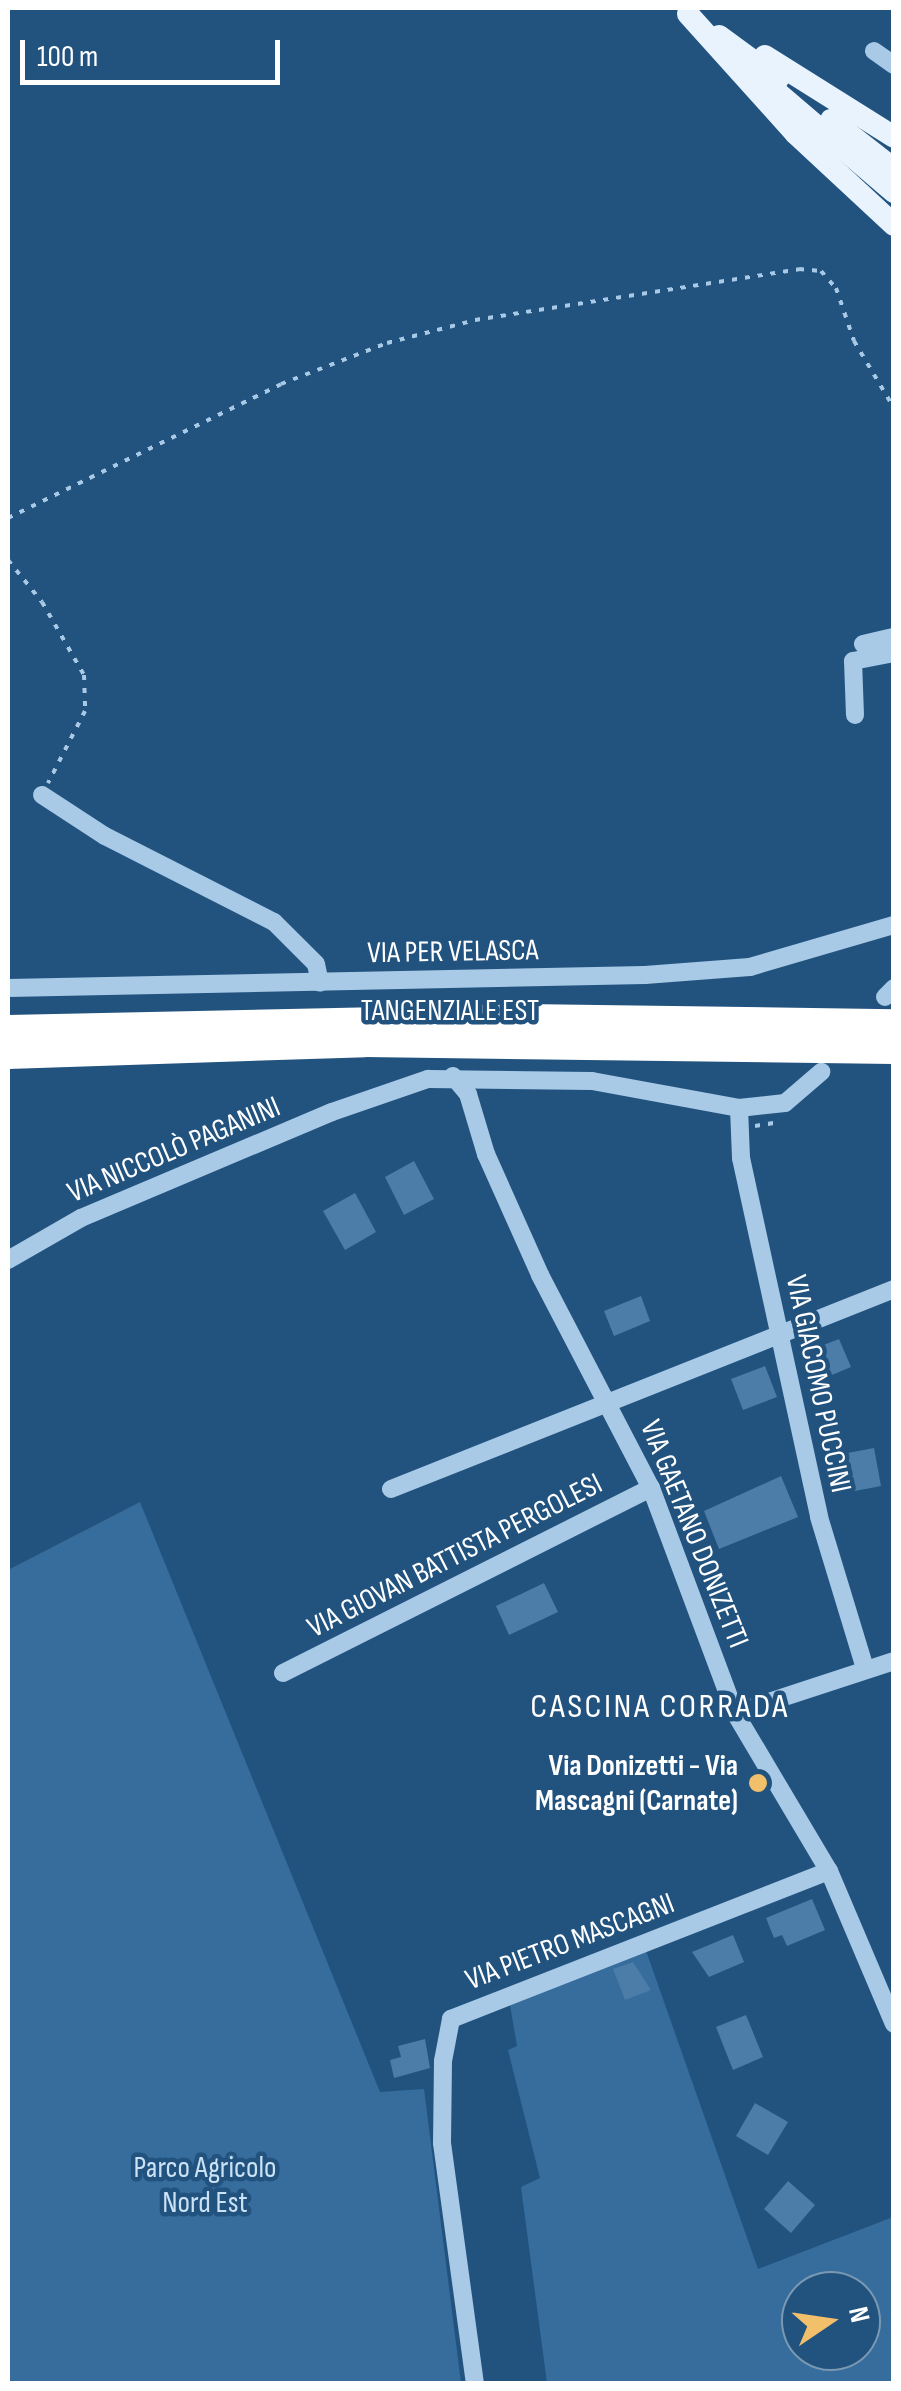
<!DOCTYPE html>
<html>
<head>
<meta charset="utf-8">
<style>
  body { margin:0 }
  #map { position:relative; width:901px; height:2391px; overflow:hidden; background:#22537f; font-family:"Sofia Sans Condensed",sans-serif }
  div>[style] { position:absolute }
  .green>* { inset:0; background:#366d9d }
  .building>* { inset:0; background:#4b7da8 }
  .path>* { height:4px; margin-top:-2px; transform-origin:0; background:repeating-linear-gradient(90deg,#a8cae7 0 5px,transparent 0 13px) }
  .minor>* { height:18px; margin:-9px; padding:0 9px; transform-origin:9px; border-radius:9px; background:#a8cae7 }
  .major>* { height:22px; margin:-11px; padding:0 11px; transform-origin:11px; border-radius:11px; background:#e9f3fd }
  .highway>* { height:28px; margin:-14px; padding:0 14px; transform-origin:14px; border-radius:14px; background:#fff }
  .dots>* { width:28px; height:28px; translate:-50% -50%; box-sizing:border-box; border:5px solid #22537f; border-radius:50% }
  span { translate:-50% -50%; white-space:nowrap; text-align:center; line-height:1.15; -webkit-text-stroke:9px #22537f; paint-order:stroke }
  .street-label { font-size:30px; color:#fff }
  .poi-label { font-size:30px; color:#fff; font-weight:700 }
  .right { translate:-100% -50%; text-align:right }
  .park-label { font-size:30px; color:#cbe2f5 }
  .quarter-label { font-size:35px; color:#fff; letter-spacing:2.5px }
  .frame { position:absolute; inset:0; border:10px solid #fff; pointer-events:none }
  .north { position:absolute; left:781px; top:2271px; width:100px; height:100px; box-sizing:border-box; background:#22537f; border:2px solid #7a98b2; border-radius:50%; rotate:77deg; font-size:28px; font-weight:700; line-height:40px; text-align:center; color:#fff }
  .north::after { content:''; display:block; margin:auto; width:35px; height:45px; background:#f2bf6a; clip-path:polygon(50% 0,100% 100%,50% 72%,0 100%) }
  .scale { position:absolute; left:20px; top:40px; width:260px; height:45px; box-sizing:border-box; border:5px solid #fff; border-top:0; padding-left:12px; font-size:30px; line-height:35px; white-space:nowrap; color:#fff; -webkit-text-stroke:8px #22537f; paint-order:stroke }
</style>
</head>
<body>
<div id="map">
  <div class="green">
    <div style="clip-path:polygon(140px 1502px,380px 2092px,424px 2089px,461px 2383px,8px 2383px,8px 1570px)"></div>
    <div style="clip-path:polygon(evenodd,644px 1945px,758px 2269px,893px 2217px,893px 2383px,547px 2383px,521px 2187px,540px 2178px,508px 2050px,517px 2046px,509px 1999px,644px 1945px,801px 2291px,861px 2291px,861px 2351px,801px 2351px,801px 2291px)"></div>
  </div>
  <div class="building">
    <div style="clip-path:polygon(414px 1161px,434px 1199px,404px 1215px,385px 1177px)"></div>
    <div style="clip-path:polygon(355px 1193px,376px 1232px,345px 1250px,323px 1211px)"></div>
    <div style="clip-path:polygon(641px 1296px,650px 1321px,614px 1336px,604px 1311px)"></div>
    <div style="clip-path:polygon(839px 1339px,851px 1367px,820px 1380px,808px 1351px)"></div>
    <div style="clip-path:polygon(765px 1366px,777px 1397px,743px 1410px,731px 1379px)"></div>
    <div style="clip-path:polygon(874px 1448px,881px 1486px,850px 1492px,842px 1454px)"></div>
    <div style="clip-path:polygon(781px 1476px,798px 1517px,719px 1549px,704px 1511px)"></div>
    <div style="clip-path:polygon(544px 1583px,558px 1612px,509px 1635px,496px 1606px)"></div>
    <div style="clip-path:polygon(812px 1899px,825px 1930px,787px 1946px,782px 1935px,774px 1938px,766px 1918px)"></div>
    <div style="clip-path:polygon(733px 1935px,744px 1962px,709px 1977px,692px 1952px)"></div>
    <div style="clip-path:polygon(633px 1962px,651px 1990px,625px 2000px,613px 1969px)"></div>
    <div style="clip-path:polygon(746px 2015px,763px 2057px,733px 2070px,716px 2027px)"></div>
    <div style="clip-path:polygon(425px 2039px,430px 2068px,394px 2078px,390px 2060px,401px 2057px,398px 2046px)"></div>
    <div style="clip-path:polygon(755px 2103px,788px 2122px,768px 2155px,736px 2136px)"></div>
    <div style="clip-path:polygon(788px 2181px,815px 2205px,791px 2233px,764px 2209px)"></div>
  </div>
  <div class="path">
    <div style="left:8px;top:518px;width:304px;rotate:-26.1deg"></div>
    <div style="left:281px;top:384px;width:114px;rotate:-21.1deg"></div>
    <div style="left:387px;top:343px;width:91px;rotate:-14.6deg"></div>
    <div style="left:475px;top:320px;width:328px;rotate:-8.9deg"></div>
    <div style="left:799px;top:269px;width:22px;rotate:5deg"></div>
    <div style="left:821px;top:271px;width:23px;rotate:49deg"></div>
    <div style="left:836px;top:288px;width:56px;rotate:71.2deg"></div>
    <div style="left:854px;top:341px;width:78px;rotate:59.2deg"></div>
    <div style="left:8px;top:560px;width:54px;rotate:51deg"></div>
    <div style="left:42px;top:602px;width:84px;rotate:60.1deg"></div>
    <div style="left:84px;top:675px;width:36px;rotate:88deg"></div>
    <div style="left:85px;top:711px;width:81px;rotate:117.2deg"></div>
    <div style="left:755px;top:1126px;width:25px;rotate:-9deg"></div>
  </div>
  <div class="minor">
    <div style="left:874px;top:51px;width:24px;rotate:35deg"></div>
    <div style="left:863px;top:644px;width:32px;rotate:-13deg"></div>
    <div style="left:855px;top:715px;width:54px;rotate:-92.1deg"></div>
    <div style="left:853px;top:661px;width:42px;rotate:-11deg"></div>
    <div style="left:42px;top:795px;width:75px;rotate:33.1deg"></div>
    <div style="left:105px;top:836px;width:190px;rotate:27deg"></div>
    <div style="left:274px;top:922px;width:59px;rotate:45deg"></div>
    <div style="left:316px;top:964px;width:19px;rotate:78deg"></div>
    <div style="left:8px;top:988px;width:637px;rotate:-1.17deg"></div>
    <div style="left:645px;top:975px;width:105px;rotate:-4.4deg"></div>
    <div style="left:750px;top:967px;width:150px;rotate:-16.3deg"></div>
    <div style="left:885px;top:997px;width:13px;rotate:-45deg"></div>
    <div style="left:453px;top:1076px;width:23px;rotate:50deg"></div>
    <div style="left:468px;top:1094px;width:63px;rotate:73.3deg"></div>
    <div style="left:486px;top:1154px;width:133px;rotate:65.9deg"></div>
    <div style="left:540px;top:1275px;width:240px;rotate:62.5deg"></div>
    <div style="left:651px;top:1488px;width:240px;rotate:69.5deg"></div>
    <div style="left:735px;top:1713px;width:184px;rotate:59.3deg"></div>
    <div style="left:829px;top:1871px;width:166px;rotate:67deg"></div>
    <div style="left:739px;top:1108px;width:50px;rotate:87.7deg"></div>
    <div style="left:741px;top:1158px;width:367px;rotate:77.7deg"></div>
    <div style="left:819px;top:1517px;width:158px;rotate:73.1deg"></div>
    <div style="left:8px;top:1260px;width:84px;rotate:-29.9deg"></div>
    <div style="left:81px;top:1218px;width:272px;rotate:-22.9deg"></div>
    <div style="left:332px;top:1112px;width:102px;rotate:-19deg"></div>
    <div style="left:428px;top:1079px;width:164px;rotate:0.7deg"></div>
    <div style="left:592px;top:1081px;width:149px;rotate:10.4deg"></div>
    <div style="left:739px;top:1108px;width:46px;rotate:-6.2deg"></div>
    <div style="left:785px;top:1103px;width:48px;rotate:-40.7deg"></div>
    <div style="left:391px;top:1489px;width:541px;rotate:-21.68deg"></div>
    <div style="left:283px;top:1673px;width:412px;rotate:-26.7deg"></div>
    <div style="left:735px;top:1713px;width:167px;rotate:-18.1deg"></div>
    <div style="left:475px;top:2384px;width:243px;rotate:-97.8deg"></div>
    <div style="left:442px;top:2143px;width:82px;rotate:-89.3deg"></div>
    <div style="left:443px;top:2061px;width:43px;rotate:-79.2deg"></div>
    <div style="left:451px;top:2019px;width:406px;rotate:-21.4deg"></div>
  </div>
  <div class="major">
    <div style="left:688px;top:14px;width:161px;rotate:48deg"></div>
    <div style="left:796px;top:134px;width:134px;rotate:42.9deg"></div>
    <div style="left:719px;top:36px;width:73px;rotate:36.1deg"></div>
    <div style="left:765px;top:56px;width:152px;rotate:32.1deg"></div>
    <div style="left:758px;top:76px;width:179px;rotate:40.5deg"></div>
    <div style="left:831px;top:120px;width:80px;rotate:37.9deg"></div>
  </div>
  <div class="highway">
    <div style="left:8px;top:1029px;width:516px;rotate:-1.22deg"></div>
    <div style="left:524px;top:1018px;width:370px;rotate:0.8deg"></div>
    <div style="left:8px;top:1055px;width:357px;rotate:-1.9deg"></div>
    <div style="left:365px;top:1043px;width:529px;rotate:0.76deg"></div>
  </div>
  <div class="dots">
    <div style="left:758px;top:1783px;background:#f2bf6a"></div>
  </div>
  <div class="street-label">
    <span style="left:453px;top:952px;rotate:-1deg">VIA PER VELASCA</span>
    <span style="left:450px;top:1011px">TANGENZIALE EST</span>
    <span style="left:174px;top:1150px;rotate:-23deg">VIA NICCOLÒ PAGANINI</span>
    <span style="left:818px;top:1384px;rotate:78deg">VIA GIACOMO PUCCINI</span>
    <span style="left:694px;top:1534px;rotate:68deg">VIA GAETANO DONIZETTI</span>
    <span style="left:455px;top:1556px;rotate:-27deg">VIA GIOVAN BATTISTA PERGOLESI</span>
    <span style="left:570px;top:1942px;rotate:-21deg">VIA PIETRO MASCAGNI</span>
  </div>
  <div class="poi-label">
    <span class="right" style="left:738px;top:1783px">Via Donizetti - Via<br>Mascagni (Carnate)</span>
  </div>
  <div class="park-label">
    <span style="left:205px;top:2185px">Parco Agricolo<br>Nord Est</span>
  </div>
  <div class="quarter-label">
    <span style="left:660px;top:1707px">CASCINA CORRADA</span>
  </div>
  <div class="frame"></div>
  <div class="north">N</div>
  <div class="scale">100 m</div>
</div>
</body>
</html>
